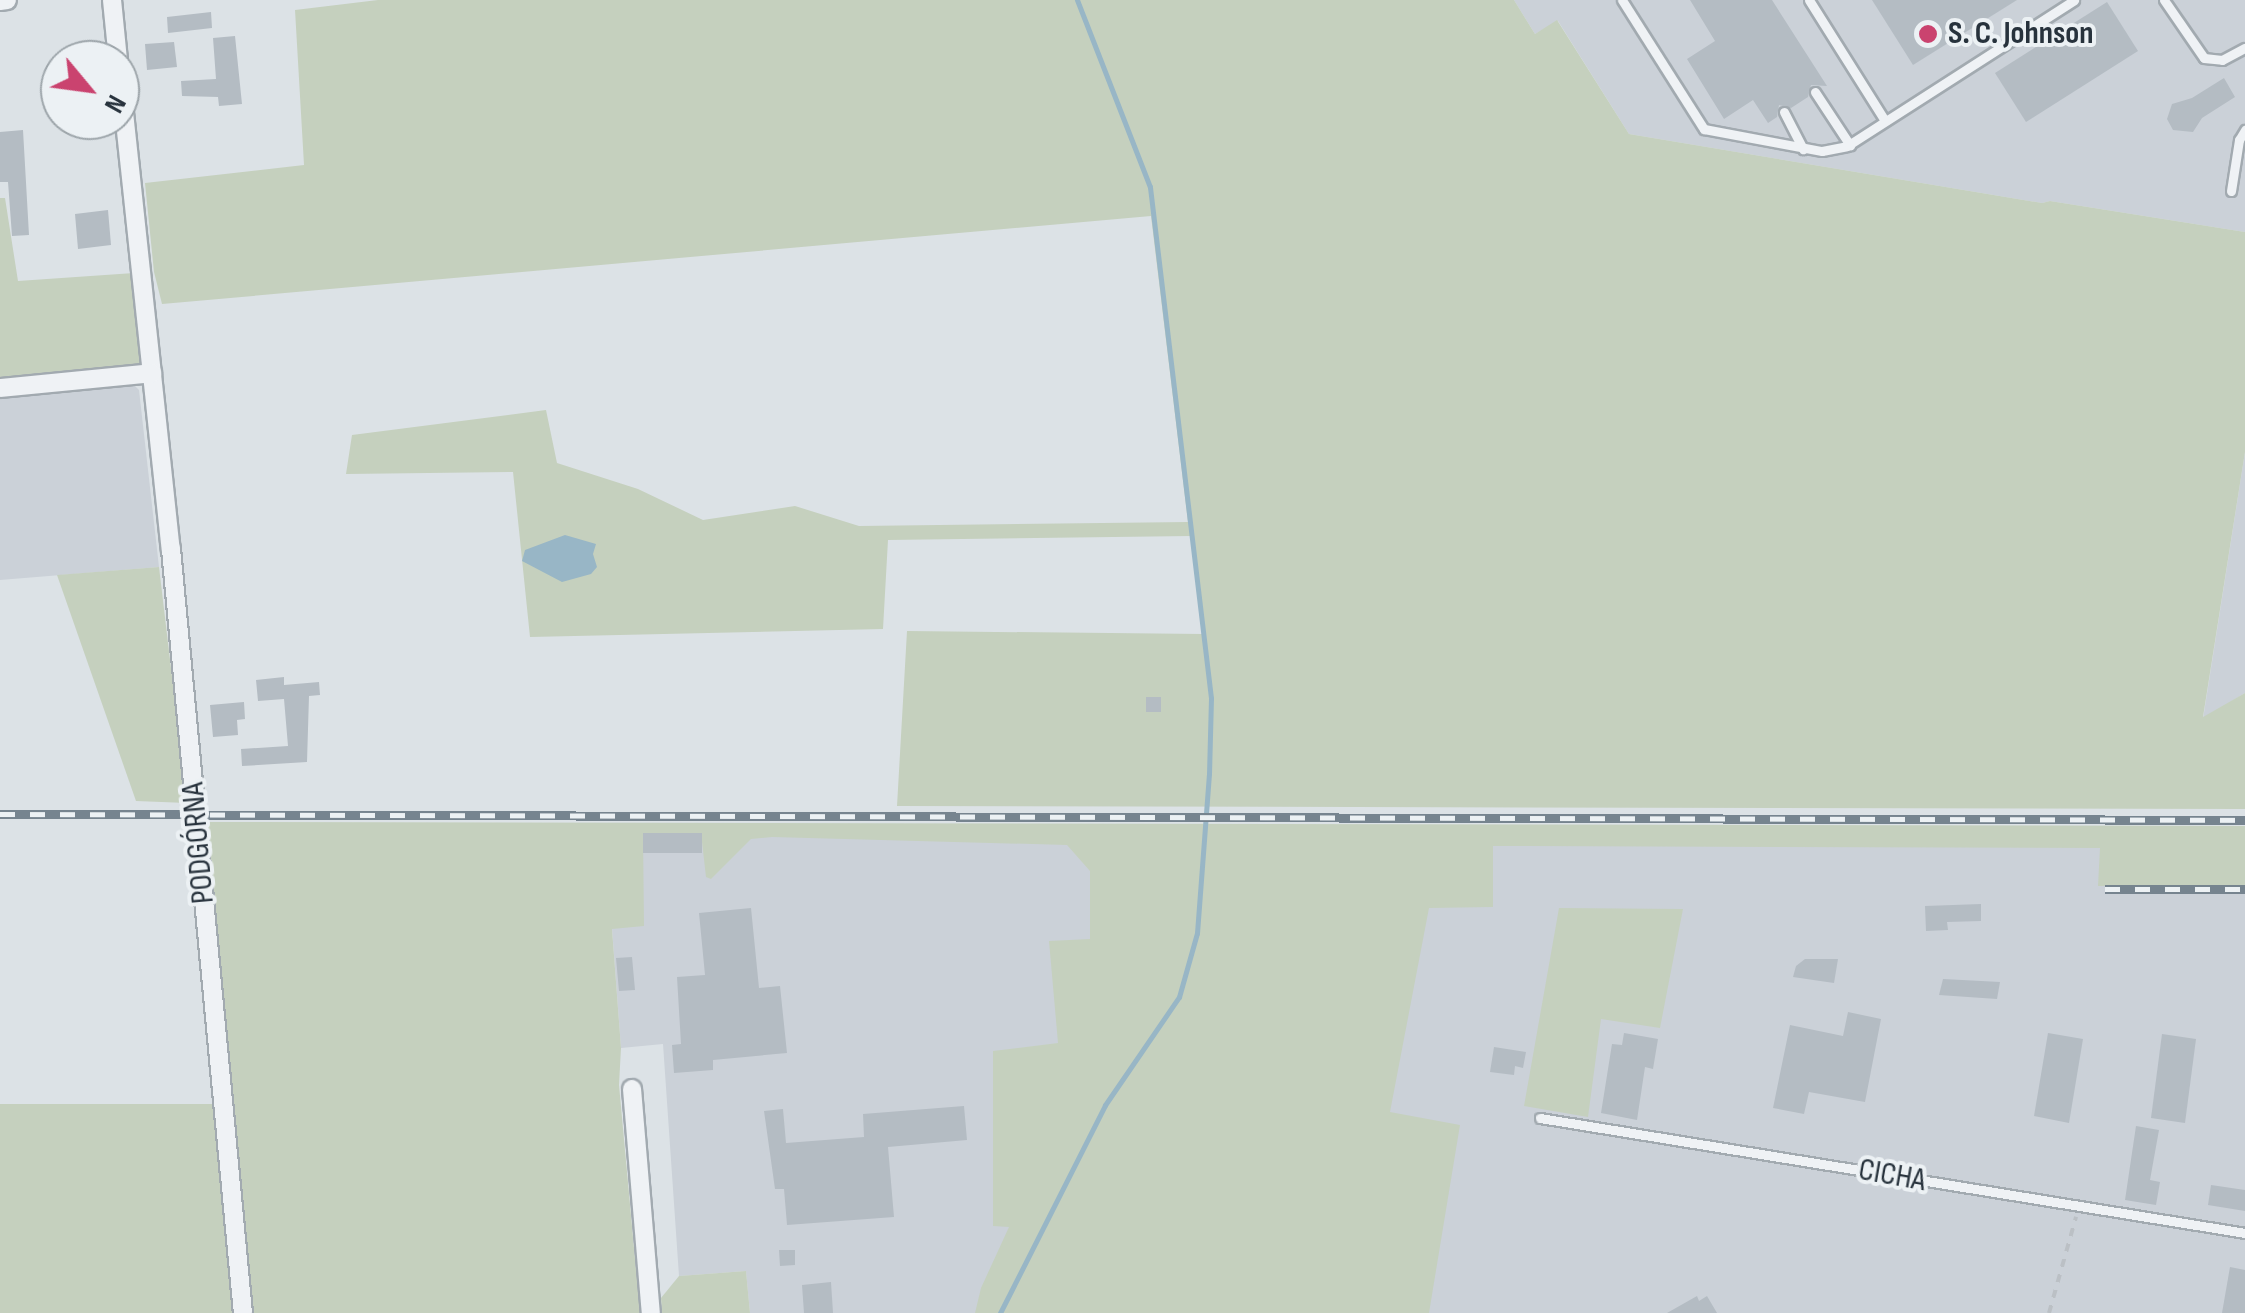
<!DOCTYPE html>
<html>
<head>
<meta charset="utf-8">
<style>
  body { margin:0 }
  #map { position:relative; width:2245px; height:1313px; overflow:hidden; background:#dce2e6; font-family:"Sofia Sans Condensed",sans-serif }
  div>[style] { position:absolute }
  .built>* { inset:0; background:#cbd1d8 }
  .green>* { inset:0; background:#c5d0be }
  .water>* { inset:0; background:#98b6c6 }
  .stream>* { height:5px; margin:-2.5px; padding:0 2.5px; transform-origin:2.5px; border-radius:2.5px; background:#98b6c6 }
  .building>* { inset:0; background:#b4bcc3 }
  .path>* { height:4px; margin-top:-2px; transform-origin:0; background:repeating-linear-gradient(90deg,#bbc0c5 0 8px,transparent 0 16px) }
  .roads { filter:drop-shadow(2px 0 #a2aab0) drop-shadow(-2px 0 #a2aab0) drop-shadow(0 2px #a2aab0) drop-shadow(0 -2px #a2aab0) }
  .lane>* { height:9px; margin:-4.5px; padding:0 4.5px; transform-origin:4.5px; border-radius:4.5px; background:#eff2f5 }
  .street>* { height:18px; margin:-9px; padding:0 9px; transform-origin:9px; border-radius:9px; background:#eff2f5 }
  .rail>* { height:9px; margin-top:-4.5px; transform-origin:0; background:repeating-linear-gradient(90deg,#ecf1f4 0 15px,#76848f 0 30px); box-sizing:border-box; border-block:2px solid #76848f }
  .dots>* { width:28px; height:28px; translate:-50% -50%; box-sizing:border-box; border:5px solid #ecf1f4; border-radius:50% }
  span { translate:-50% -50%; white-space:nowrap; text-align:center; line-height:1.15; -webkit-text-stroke:8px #ecf1f4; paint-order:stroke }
  .poi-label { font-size:32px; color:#27323c; font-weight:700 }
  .left { translate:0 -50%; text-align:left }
  .street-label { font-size:32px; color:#27323c }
  .north { position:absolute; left:40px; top:40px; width:100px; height:100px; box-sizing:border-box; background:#ecf1f4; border:2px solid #9da5aa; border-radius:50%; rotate:119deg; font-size:28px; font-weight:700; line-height:40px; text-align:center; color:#27323c }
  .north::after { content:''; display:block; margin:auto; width:35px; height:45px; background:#ca436f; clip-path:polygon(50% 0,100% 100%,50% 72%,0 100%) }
</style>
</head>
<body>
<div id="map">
  <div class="built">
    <div style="clip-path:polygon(1514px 0,2245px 0,2245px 232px,2050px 201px,2042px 203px,1629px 134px,1558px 21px,1535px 34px)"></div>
    <div style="clip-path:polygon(132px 383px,139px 390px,159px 567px,0 580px,0 395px)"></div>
    <div style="clip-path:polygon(2245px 452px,2245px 693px,2203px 719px)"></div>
    <div style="clip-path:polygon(628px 826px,2245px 826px,2245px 1313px,750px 1313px,746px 1271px,679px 1276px,663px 1044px,621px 1048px,612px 928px)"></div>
  </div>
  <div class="green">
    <div style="clip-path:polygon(378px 0,1514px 0,1535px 34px,1557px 20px,1629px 134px,2042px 203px,2050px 201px,2245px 232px,2245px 452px,2203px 717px,2245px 693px,2245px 809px,897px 806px,907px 631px,1203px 634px,1191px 536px,888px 540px,883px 629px,530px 637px,513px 472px,346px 474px,352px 435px,546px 410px,557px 463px,638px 489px,703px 520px,795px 506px,859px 526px,1188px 522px,1151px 216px,162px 304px,154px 272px,145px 183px,304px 165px,295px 10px)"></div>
    <div style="clip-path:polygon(0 198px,5px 198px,18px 281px,134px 273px,143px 367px,0 379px)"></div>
    <div style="clip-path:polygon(159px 567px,187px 803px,136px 801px,57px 575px)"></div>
    <div style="clip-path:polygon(204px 822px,2245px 826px,2245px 885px,2098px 886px,2100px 848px,1493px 846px,1493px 907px,1429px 908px,1390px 1112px,1460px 1125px,1429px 1313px,975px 1313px,981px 1288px,1009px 1227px,993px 1226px,993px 1051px,1058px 1043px,1049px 941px,1090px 939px,1090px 871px,1067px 845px,772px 837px,751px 839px,711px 879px,706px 877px,701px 833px,643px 833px,644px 926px,612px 929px,621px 1048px,619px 1085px,640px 1313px,0 1313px,0 1104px,222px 1104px)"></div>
    <div style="clip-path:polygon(1559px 908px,1683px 909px,1660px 1028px,1601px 1019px,1588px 1117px,1524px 1106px)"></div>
    <div style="clip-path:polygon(746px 1271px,750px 1313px,662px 1313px,661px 1298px,679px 1276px)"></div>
  </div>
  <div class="water">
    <div style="clip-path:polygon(565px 535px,596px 544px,593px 554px,597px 567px,591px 574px,562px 582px,522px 561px,525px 550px)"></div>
  </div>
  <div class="stream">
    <div style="left:1000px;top:1313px;width:233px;rotate:-63.2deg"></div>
    <div style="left:1105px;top:1105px;width:131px;rotate:-55.6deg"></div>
    <div style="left:1179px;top:997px;width:66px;rotate:-74.3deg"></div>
    <div style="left:1197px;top:933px;width:159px;rotate:-85.7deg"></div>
    <div style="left:1209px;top:774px;width:76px;rotate:-88.5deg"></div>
    <div style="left:1211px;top:698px;width:515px;rotate:-96.81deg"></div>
    <div style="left:1150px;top:187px;width:201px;rotate:-111.3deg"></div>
  </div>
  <div class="building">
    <div style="clip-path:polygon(1690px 0,1772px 0,1827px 86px,1811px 85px,1808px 97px,1791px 108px,1779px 105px,1777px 117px,1768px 123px,1753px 100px,1724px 119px,1687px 59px,1715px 41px)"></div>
    <div style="clip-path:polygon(1872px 0,2017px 0,1913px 65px)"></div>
    <div style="clip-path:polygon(2107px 2px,2138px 51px,2026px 122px,1995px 73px)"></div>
    <div style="clip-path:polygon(211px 12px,212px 28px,168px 33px,167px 17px)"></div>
    <div style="clip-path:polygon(235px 36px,242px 104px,219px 106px,218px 97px,182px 96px,181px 81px,216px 79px,213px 38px)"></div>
    <div style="clip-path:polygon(174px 42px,177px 67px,147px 70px,145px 44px)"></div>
    <div style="clip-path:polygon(2224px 78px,2235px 97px,2202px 118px,2193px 132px,2173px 130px,2167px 119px,2172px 104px,2192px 98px)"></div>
    <div style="clip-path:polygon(23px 130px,29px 235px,12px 236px,8px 182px,0 182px,0 132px)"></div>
    <div style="clip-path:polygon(108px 210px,111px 245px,78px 249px,75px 214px)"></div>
    <div style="clip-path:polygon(284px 677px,284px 685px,319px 682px,320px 695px,309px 696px,307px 762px,242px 766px,241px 749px,288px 746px,284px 699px,258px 701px,256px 680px)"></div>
    <div style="clip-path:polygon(1146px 697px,1161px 697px,1161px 712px,1146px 712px)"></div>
    <div style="clip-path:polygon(244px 702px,245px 719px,237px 720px,238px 735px,213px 737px,210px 705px)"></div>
    <div style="clip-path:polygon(643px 833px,702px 833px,702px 853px,643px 853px)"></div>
    <div style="clip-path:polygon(1981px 904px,1981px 921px,1947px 922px,1948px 930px,1926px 931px,1925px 906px)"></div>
    <div style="clip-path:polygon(751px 908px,759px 988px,780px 986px,787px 1053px,713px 1060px,713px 1070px,674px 1073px,672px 1045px,681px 1044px,677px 977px,705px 975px,699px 913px)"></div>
    <div style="clip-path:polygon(632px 957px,635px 990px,619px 991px,616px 958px)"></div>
    <div style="clip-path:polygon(1805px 959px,1838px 959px,1834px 983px,1793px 977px,1796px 966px)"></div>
    <div style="clip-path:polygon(1943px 979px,2000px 982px,1997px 999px,1939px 995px)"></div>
    <div style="clip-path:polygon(1848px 1012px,1881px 1019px,1865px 1102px,1809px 1092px,1804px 1114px,1773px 1108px,1790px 1025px,1843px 1036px)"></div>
    <div style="clip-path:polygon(1624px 1033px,1658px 1039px,1653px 1069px,1645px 1067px,1637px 1120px,1601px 1113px,1612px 1044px,1622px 1045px)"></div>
    <div style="clip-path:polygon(2048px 1033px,2083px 1039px,2069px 1123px,2034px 1116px)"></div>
    <div style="clip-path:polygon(2162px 1034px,2196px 1039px,2185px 1123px,2151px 1118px)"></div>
    <div style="clip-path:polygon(1494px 1047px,1526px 1052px,1523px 1068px,1515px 1066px,1514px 1075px,1490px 1072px)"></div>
    <div style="clip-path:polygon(964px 1106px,967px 1140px,888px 1147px,894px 1217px,787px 1225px,784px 1189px,775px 1189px,764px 1111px,783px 1109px,786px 1143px,864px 1137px,863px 1114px)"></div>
    <div style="clip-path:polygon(2136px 1126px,2159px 1130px,2150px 1180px,2160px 1182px,2156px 1205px,2125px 1200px)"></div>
    <div style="clip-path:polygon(2211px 1185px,2245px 1190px,2245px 1211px,2208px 1205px)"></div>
    <div style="clip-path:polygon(779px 1250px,795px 1250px,795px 1265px,780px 1266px)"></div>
    <div style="clip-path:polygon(2230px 1267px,2245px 1270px,2245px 1313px,2222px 1313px)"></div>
    <div style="clip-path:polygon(831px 1282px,833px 1313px,804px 1313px,802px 1285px)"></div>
    <div style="clip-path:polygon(1697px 1296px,1699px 1301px,1707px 1296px,1717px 1313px,1667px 1313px)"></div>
  </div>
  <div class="path">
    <div style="left:2049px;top:1313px;width:100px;rotate:-74.3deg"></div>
  </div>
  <div class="roads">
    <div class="lane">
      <div style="left:1622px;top:0;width:153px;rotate:57.6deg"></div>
      <div style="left:1704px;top:129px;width:120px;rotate:10.6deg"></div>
      <div style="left:1822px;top:151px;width:25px;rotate:-11deg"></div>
      <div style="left:1847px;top:146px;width:270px;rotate:-32.7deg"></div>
      <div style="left:1809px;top:0;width:141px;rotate:57.8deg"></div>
      <div style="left:2164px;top:0;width:70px;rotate:55.4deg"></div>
      <div style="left:2204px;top:58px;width:18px;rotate:6deg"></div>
      <div style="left:2222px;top:60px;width:26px;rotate:-28deg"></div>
      <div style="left:1815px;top:92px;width:64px;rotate:56.6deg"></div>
      <div style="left:1784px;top:112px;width:42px;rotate:62.8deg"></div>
      <div style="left:2231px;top:191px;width:52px;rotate:-81.1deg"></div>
      <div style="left:2239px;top:140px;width:12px;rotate:-59deg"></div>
      <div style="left:1540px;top:1118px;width:714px;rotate:9.26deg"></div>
    </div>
    <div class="street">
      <div style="left:112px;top:0;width:60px;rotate:84.3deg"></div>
      <div style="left:0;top:1px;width:7px;rotate:-8deg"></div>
      <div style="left:120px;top:75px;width:477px;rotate:83.9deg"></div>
      <div style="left:171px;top:549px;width:767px;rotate:84.62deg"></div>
      <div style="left:0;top:388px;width:153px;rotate:-5.6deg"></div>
      <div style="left:632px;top:1089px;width:225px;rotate:85.2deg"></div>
    </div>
  </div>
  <div class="rail">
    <div style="left:0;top:814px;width:2245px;rotate:0.15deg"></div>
    <div style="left:2105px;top:889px;width:140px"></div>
  </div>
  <div class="dots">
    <div style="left:1928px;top:34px;background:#ca436f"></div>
  </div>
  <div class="poi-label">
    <span class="left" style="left:1948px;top:34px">S. C. Johnson</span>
  </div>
  <div class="street-label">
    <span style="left:199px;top:843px;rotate:-95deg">PODGÓRNA</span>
    <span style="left:1892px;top:1176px;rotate:10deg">CICHA</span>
  </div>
  <div class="north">N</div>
</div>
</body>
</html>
